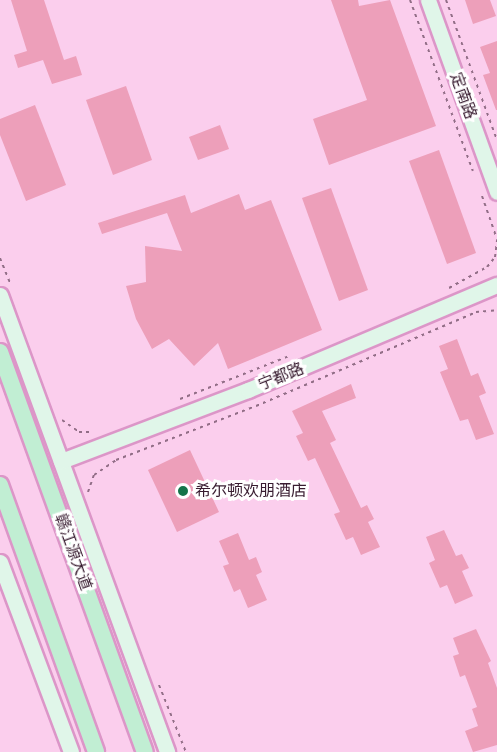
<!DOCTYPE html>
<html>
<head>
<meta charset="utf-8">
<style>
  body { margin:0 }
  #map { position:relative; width:497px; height:752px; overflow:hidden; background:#fbceed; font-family:"Space Grotesk","Noto Sans SC",sans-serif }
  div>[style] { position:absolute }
  .building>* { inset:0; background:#ed9fba }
  .path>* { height:2px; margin-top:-1px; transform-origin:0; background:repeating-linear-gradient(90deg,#926e87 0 3px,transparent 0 7.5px) }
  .roads { filter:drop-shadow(2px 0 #dc96c8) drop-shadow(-2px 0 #dc96c8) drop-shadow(0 2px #dc96c8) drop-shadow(0 -2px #dc96c8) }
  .secondary>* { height:15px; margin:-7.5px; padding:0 7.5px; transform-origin:7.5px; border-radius:7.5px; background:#e0f6e9 }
  .primary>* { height:16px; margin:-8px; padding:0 8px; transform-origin:8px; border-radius:8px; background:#c1eed3 }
  .dots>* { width:16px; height:16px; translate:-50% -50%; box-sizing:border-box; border:3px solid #fff; border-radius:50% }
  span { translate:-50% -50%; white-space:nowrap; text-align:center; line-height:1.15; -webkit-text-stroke:6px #fff; paint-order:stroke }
  .street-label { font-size:16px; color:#381c30 }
  .poi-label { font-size:16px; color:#381c30 }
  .left { translate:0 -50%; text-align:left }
</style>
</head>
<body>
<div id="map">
  <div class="building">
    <div style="clip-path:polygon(11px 0,44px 0,64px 60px,76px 56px,82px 75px,52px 84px,43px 60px,18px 68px,14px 55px,27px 51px)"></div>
    <div style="clip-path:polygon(331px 0,358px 0,359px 6px,390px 0,436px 126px,329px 165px,313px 119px,367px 100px)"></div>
    <div style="clip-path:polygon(465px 0,490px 0,496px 16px,473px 24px)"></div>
    <div style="clip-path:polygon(497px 41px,497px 110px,496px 110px,483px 75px,490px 73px,480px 47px)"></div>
    <div style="clip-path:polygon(126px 86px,152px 160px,113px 175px,86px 100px)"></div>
    <div style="clip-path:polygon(35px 105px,66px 185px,26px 201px,0 135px,0 119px)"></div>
    <div style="clip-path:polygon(220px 125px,229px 149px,198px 160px,189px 137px)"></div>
    <div style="clip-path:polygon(439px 150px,476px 253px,447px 264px,409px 161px)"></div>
    <div style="clip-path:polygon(331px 188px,368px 290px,339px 301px,302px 198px)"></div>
    <div style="clip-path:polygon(239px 194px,245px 210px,271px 200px,322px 330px,228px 369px,218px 343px,194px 366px,169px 339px,152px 349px,136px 319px,126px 286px,146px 282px,145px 246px,182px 251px,167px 213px,102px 234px,98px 223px,185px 195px,191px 213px)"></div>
    <div style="clip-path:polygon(457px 339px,471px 376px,478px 373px,486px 393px,479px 396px,494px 434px,476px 440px,468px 419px,460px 421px,440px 372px,448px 369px,439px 346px)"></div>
    <div style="clip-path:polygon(351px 384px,356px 398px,322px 411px,336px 440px,330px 443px,361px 508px,367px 505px,374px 519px,368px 522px,380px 547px,361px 555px,353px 537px,346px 540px,334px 514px,340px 512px,315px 458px,308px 461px,296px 436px,303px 433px,292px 411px)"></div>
    <div style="clip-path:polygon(190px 450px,219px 512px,177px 532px,148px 470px)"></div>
    <div style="clip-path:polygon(444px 530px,456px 556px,462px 554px,469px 568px,462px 571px,473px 596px,455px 604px,447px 585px,440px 588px,429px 563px,435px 560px,426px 537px)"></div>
    <div style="clip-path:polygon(238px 533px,249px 560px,256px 557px,262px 572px,256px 575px,267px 600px,248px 608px,240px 589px,234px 592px,223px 566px,229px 564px,219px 541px)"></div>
    <div style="clip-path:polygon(476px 629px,491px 661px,488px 663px,497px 688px,497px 745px,473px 752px,465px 731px,478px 726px,472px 709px,477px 707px,465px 675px,460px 677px,453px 656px,459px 654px,453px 638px)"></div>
  </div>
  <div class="path">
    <div style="left:410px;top:0;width:182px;rotate:69.8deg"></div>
    <div style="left:446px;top:0;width:149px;rotate:70deg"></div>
    <div style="left:482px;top:196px;width:46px;rotate:70.8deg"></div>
    <div style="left:0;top:258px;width:27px;rotate:68deg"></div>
    <div style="left:449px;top:288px;width:43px;rotate:-28.9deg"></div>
    <div style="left:487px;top:267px;width:13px;rotate:-51deg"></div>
    <div style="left:495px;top:257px;width:17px;rotate:-83deg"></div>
    <div style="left:180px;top:399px;width:117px;rotate:-21.5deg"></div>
    <div style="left:62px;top:420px;width:21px;rotate:35deg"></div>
    <div style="left:79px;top:432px;width:15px"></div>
    <div style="left:88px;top:492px;width:18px;rotate:-71deg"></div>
    <div style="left:94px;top:475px;width:27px;rotate:-34deg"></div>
    <div style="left:116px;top:460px;width:150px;rotate:-21.1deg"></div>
    <div style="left:256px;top:406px;width:239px;rotate:-23.1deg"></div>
    <div style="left:476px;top:312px;width:21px;rotate:-5deg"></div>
    <div style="left:159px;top:685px;width:72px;rotate:68.1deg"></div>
  </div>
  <div class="roads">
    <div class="secondary">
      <div style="left:428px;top:0;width:204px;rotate:70.2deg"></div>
      <div style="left:0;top:295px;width:487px;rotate:69.9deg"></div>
      <div style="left:61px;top:461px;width:200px;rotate:-20.8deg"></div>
      <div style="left:248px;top:390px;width:270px;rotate:-22.9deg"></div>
      <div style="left:0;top:562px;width:203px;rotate:69.5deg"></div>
    </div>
    <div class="primary">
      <div style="left:0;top:352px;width:425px;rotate:70.1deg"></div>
      <div style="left:0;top:485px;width:284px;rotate:70.2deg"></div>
    </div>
  </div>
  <div class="dots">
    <div style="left:183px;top:491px;background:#147349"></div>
  </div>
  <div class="street-label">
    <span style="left:463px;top:96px;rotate:70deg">定南路</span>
    <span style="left:281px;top:377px;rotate:-22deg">宁都路</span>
    <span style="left:73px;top:552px;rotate:70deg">赣江源大道</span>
  </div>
  <div class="poi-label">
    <span class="left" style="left:195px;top:491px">希尔顿欢朋酒店</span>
  </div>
</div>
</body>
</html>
